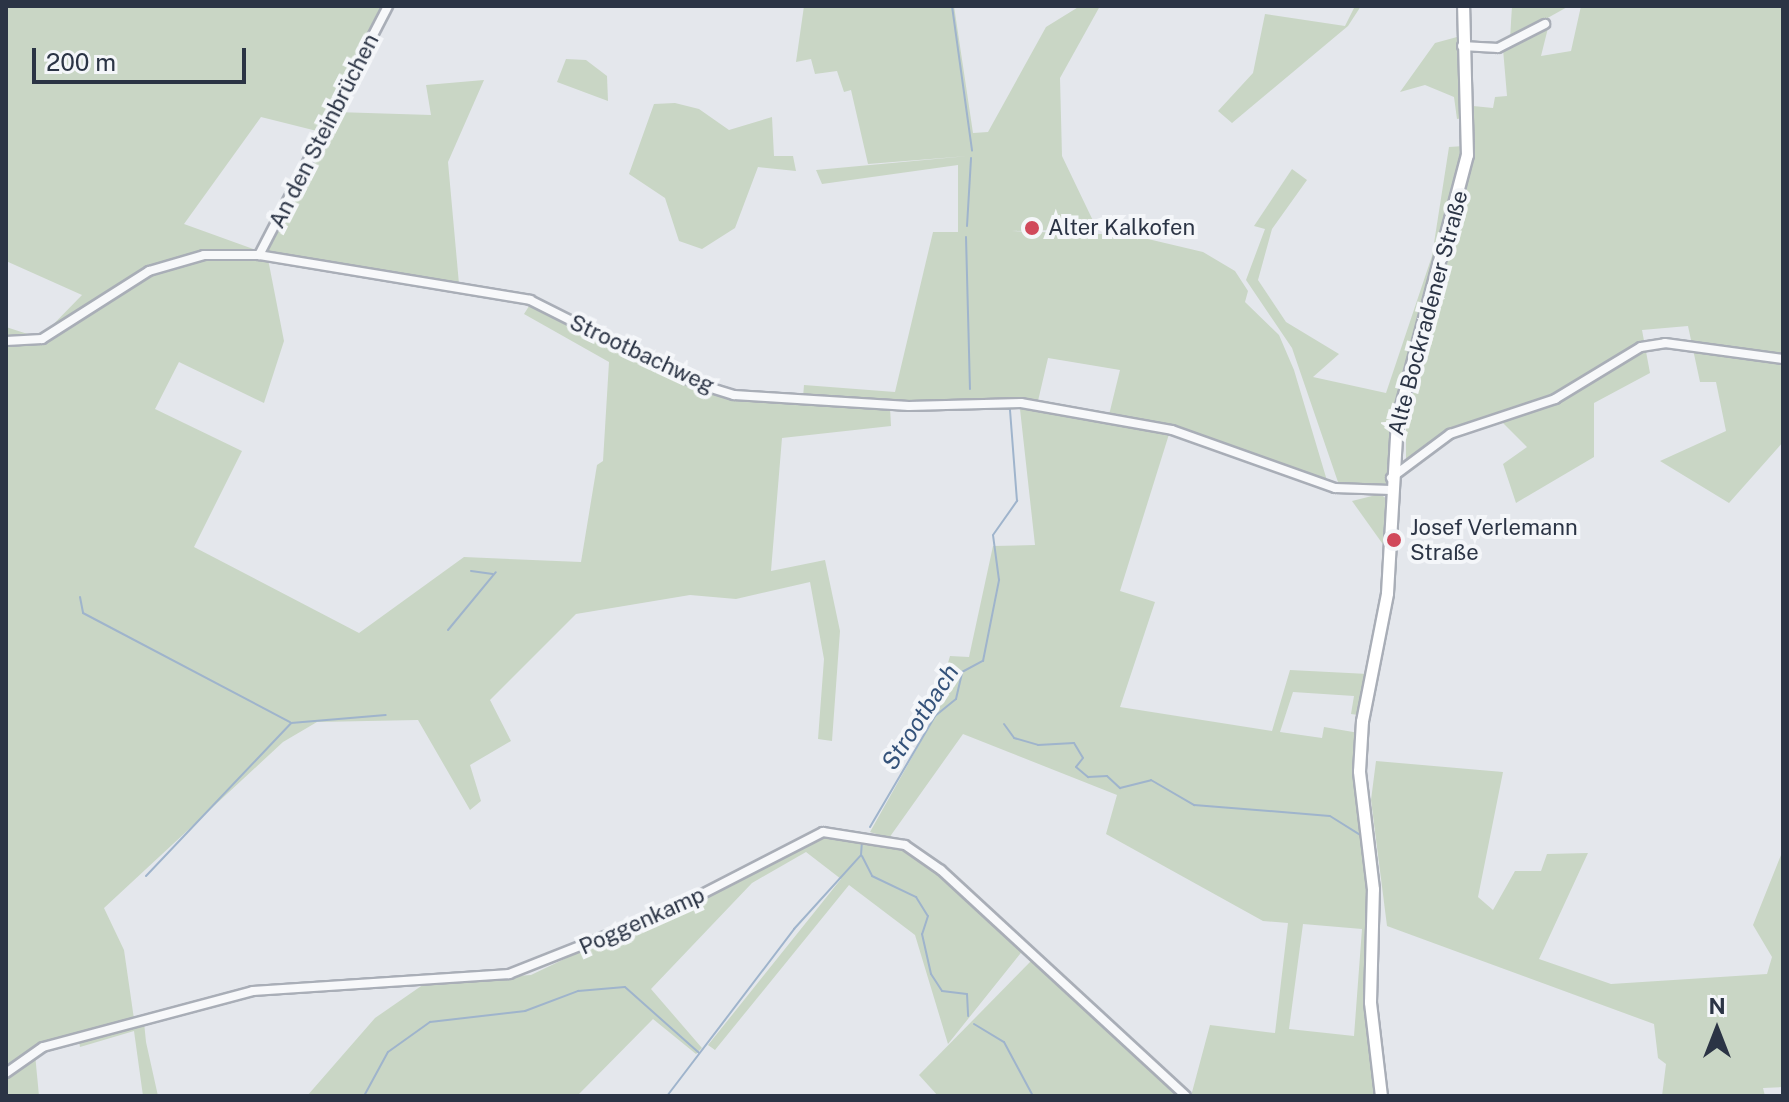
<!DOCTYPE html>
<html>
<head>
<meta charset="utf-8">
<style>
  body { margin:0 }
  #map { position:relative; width:1789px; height:1102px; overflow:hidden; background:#e4e7ec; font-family:"Public Sans",sans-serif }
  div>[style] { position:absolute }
  .green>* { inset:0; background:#c9d6c5 }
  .stream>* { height:2px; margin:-1px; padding:0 1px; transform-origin:1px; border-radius:1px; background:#9fb4cc }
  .roads { filter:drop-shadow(2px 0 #a9aeb7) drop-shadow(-2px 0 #a9aeb7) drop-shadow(0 2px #a9aeb7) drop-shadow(0 -2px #a9aeb7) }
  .street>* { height:8px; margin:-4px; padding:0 4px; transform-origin:4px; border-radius:4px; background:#f7f8fa }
  .secondary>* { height:11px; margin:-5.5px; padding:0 5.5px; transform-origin:5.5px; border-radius:5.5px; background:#fff }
  .dots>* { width:22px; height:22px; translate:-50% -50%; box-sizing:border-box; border:4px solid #f4f6f9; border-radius:50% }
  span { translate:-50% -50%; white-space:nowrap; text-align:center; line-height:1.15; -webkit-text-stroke:8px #f4f6f9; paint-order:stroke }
  .street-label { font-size:22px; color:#2b3445 }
  .poi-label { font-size:22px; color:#2b3445 }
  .left { translate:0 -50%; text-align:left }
  .water-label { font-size:24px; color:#34527a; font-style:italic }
  .frame { position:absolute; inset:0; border:8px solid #2b3445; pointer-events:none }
  .north { position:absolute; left:1677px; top:990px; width:80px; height:80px; -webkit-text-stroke:6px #f4f6f9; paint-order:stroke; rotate:0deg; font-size:22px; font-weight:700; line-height:32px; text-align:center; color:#2b3445 }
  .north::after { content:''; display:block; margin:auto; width:28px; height:36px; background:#2b3445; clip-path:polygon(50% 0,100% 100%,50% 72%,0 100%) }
  .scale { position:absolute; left:32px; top:48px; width:214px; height:36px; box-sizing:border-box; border:4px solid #2b3445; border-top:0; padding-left:10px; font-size:24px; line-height:28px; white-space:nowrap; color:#2b3445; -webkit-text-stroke:6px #f4f6f9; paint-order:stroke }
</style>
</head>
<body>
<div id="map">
  <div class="green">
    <div style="clip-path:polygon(6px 6px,386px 6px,321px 132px,261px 117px,184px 224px,259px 251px,204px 257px,268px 259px,284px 341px,264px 403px,179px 362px,155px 409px,242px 451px,194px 547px,359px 633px,464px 557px,581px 562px,597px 465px,603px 461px,609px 362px,524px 314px,531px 303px,705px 389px,890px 407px,891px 426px,782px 438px,771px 571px,825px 560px,840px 631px,832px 741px,818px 739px,824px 659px,810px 582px,736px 599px,690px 595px,576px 614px,490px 700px,511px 741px,470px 765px,481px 801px,470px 810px,418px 720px,317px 722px,283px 742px,104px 908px,124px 950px,134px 1019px,36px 1047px,6px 1070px,6px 327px,40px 338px,82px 295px,6px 261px)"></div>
    <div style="clip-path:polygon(804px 6px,954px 6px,973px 133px,988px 132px,1046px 27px,1080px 6px,1100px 6px,1060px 78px,1062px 156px,1097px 229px,1011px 231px,1131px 235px,1203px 252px,1235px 271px,1248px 291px,1245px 302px,1279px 335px,1294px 370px,1328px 484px,1167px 424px,1109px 415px,1120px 370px,1048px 358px,1038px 401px,949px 406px,803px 397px,804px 385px,895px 392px,933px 232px,958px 232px,958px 165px,822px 184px,816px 170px,968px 156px,868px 164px,851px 90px,844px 92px,837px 71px,815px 74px,811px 59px,796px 62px)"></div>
    <div style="clip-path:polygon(1355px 6px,1361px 6px,1348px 26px,1232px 123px,1218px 111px,1253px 73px,1265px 14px,1345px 26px)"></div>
    <div style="clip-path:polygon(1512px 6px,1569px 6px,1510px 39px)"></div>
    <div style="clip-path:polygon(1581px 6px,1783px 6px,1783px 442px,1729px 503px,1660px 461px,1726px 431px,1716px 382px,1700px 382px,1688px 326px,1642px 330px,1650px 373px,1594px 403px,1594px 457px,1516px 503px,1503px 464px,1527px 447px,1501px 421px,1557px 401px,1449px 432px,1406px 466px,1406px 402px,1461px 208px,1473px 106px,1493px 108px,1495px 97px,1507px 96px,1503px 49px,1549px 24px,1541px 56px,1571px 51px)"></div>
    <div style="clip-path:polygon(1457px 37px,1463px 118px,1457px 119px,1454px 97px,1425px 85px,1400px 92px,1435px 43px)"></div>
    <div style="clip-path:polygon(566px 59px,586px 60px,607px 76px,608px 101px,557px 82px)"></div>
    <div style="clip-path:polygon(484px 80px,448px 162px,459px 284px,262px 254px,336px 112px,431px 115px,426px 85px)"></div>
    <div style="clip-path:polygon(675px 103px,699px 109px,729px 130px,772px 117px,774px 156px,793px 156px,796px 171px,758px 167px,735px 228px,702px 249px,679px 241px,665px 198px,629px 174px,654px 104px)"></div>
    <div style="clip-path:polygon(1464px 146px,1391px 439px,1387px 487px,1339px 485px,1292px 348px,1246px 280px,1265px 229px,1254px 226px,1292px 169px,1307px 180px,1272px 229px,1258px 280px,1286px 322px,1339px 354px,1313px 377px,1386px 393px,1432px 256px,1449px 147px)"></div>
    <div style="clip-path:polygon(evenodd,1020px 409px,1170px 431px,1120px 591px,1155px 602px,1120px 707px,1272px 731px,1290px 670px,1368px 674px,1358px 715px,1351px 714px,1354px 696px,1293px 692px,1280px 732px,1322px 738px,1324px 727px,1359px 733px,1378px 1096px,1191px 1096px,1210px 1025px,1275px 1033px,1288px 923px,1263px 921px,1106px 834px,1117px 795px,963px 734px,889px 838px,870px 832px,929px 727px,950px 656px,969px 657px,993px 546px,1035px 545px,1020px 409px,1303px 924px,1362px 929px,1354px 1036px,1289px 1029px,1303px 924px)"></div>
    <div style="clip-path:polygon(1380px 494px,1387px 499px,1387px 550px,1352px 501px)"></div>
    <div style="clip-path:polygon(1376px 761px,1503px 772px,1478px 897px,1493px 910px,1515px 871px,1541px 871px,1547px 854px,1588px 853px,1539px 959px,1611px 984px,1767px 974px,1772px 957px,1753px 925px,1783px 850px,1783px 1087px,1763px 1088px,1765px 1096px,1662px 1096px,1666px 1064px,1658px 1058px,1654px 1024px,1387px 926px,1371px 800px)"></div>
    <div style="clip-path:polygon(822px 835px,904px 847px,1024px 949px,948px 1044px,915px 935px,849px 885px,715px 1050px,708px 1045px,841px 879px,806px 852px,752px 883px,651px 989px,702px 1048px,696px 1054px,653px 1019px,579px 1094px,307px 1096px,375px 1018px,427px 982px,531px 975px)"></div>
    <div style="clip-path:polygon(1034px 958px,1183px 1096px,938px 1096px,919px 1075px)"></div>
    <div style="clip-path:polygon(144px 1022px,146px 1042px,158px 1096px,143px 1096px,134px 1031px,80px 1047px,79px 1041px)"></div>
    <div style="clip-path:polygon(35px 1054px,39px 1096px,6px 1096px,6px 1077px)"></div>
  </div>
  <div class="stream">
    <div style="left:952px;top:6px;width:146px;rotate:82.1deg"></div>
    <div style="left:967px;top:226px;width:68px;rotate:-86.6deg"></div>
    <div style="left:966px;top:237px;width:152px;rotate:88.5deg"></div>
    <div style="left:471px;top:571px;width:22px;rotate:8deg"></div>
    <div style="left:80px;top:597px;width:16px;rotate:79deg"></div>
    <div style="left:83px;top:613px;width:234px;rotate:27.8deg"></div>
    <div style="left:448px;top:630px;width:75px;rotate:-50.4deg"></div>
    <div style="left:1004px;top:724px;width:17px;rotate:54deg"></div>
    <div style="left:1014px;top:738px;width:25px;rotate:16deg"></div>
    <div style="left:1038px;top:745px;width:36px;rotate:-3deg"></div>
    <div style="left:1074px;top:743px;width:17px;rotate:59deg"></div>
    <div style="left:1083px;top:758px;width:11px;rotate:128deg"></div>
    <div style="left:1076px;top:767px;width:16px;rotate:40deg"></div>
    <div style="left:1088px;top:777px;width:19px;rotate:-3deg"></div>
    <div style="left:1107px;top:776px;width:18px;rotate:43deg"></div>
    <div style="left:1120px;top:788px;width:32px;rotate:-14deg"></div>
    <div style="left:1151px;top:780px;width:50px;rotate:30.2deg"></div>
    <div style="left:1194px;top:805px;width:136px;rotate:4.6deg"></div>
    <div style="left:1330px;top:816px;width:36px;rotate:32deg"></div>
    <div style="left:870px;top:827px;width:129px;rotate:-59.6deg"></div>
    <div style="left:935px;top:716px;width:27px;rotate:-39deg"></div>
    <div style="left:956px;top:699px;width:28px;rotate:-77deg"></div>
    <div style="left:962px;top:672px;width:24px;rotate:-28deg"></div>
    <div style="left:983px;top:661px;width:83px;rotate:-78.8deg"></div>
    <div style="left:999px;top:580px;width:45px;rotate:-97.6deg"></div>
    <div style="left:993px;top:535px;width:42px;rotate:-54.8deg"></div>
    <div style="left:1017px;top:501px;width:92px;rotate:-94.4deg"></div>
    <div style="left:1010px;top:409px;width:11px;rotate:-175deg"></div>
    <div style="left:862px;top:856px;width:22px;rotate:63deg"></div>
    <div style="left:872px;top:876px;width:49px;rotate:25.5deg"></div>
    <div style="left:916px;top:897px;width:22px;rotate:58deg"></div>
    <div style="left:928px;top:916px;width:19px;rotate:108deg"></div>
    <div style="left:922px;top:934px;width:41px;rotate:77.3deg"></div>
    <div style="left:931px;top:974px;width:20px;rotate:57deg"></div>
    <div style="left:942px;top:991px;width:25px;rotate:7deg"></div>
    <div style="left:967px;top:994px;width:22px;rotate:87deg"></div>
    <div style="left:146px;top:876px;width:211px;rotate:-46.5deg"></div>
    <div style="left:291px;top:723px;width:95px;rotate:-4.8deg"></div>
    <div style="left:974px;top:1024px;width:35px;rotate:31deg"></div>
    <div style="left:1004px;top:1042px;width:61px;rotate:61.8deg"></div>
    <div style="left:364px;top:1096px;width:50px;rotate:-61.4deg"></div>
    <div style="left:388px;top:1052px;width:52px;rotate:-35.5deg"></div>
    <div style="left:430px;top:1022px;width:96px;rotate:-6.6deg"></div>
    <div style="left:525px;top:1011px;width:57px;rotate:-20.7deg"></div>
    <div style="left:578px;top:991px;width:47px;rotate:-4.9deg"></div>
    <div style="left:625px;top:987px;width:99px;rotate:41.7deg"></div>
    <div style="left:667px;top:1096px;width:210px;rotate:-52.7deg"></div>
    <div style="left:794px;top:929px;width:100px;rotate:-47.8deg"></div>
    <div style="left:861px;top:855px;width:13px;rotate:-86deg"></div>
  </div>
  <div class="roads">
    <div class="street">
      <div style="left:1462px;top:46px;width:36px;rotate:3deg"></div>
      <div style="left:1498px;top:48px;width:53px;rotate:-27.1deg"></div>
      <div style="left:259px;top:255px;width:280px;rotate:-62.6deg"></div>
      <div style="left:6px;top:341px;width:36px;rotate:-3deg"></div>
      <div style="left:42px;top:339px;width:127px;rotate:-32.4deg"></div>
      <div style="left:149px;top:271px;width:57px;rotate:-16.2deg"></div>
      <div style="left:204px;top:255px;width:55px"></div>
      <div style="left:259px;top:255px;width:275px;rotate:9.4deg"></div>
      <div style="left:530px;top:300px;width:185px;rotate:26.7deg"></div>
      <div style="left:695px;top:383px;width:41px;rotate:17.1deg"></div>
      <div style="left:734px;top:395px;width:175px;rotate:3.6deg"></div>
      <div style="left:909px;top:406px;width:112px;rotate:-1.5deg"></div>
      <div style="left:1021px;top:403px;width:153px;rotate:10.1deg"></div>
      <div style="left:1172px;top:430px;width:173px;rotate:19.6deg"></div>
      <div style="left:1335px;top:488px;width:56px;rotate:2deg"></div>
      <div style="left:1391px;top:478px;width:74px;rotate:-36.7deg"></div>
      <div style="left:1450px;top:434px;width:111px;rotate:-18.4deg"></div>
      <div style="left:1555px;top:399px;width:100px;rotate:-31.2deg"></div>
      <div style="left:1641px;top:347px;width:24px;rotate:-9deg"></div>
      <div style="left:1665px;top:343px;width:119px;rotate:7.7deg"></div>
      <div style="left:6px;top:1073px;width:45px;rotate:-35.1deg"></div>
      <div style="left:43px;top:1047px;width:217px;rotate:-14.9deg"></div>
      <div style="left:253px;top:991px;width:257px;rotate:-3.8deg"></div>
      <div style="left:509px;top:974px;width:174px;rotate:-21.6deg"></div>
      <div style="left:671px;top:910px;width:171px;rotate:-27.2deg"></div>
      <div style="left:823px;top:832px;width:83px;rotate:9deg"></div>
      <div style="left:905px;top:845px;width:44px;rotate:34.8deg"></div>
      <div style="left:941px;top:870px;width:333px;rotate:42.7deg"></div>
    </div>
    <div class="secondary">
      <div style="left:1381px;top:1096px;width:95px;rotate:-96.7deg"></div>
      <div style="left:1370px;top:1002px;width:113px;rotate:-88.5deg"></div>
      <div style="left:1373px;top:889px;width:119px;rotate:-96.8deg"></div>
      <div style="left:1359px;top:771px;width:50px;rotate:-86.6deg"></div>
      <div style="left:1362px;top:721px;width:130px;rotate:-78.9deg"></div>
      <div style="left:1387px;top:593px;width:172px;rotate:-86.7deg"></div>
      <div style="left:1397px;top:421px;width:275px;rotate:-75.3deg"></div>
      <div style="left:1467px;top:155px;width:149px;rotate:-91.5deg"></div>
    </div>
  </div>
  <div class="dots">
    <div style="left:1032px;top:228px;background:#d1495b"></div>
    <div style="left:1394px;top:540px;background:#d1495b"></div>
  </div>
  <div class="street-label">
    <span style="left:324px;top:131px;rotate:-63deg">An den Steinbrüchen</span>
    <span style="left:1428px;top:313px;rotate:-75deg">Alte Bockradener Straße</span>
    <span style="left:642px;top:354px;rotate:25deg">Strootbachweg</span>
    <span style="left:642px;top:921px;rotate:-24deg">Poggenkamp</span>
  </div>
  <div class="poi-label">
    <span class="left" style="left:1048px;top:228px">Alter Kalkofen</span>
    <span class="left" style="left:1410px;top:540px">Josef Verlemann<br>Straße</span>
  </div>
  <div class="water-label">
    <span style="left:920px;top:717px;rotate:-57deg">Strootbach</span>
  </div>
  <div class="frame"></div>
  <div class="north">N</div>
  <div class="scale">200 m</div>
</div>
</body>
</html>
